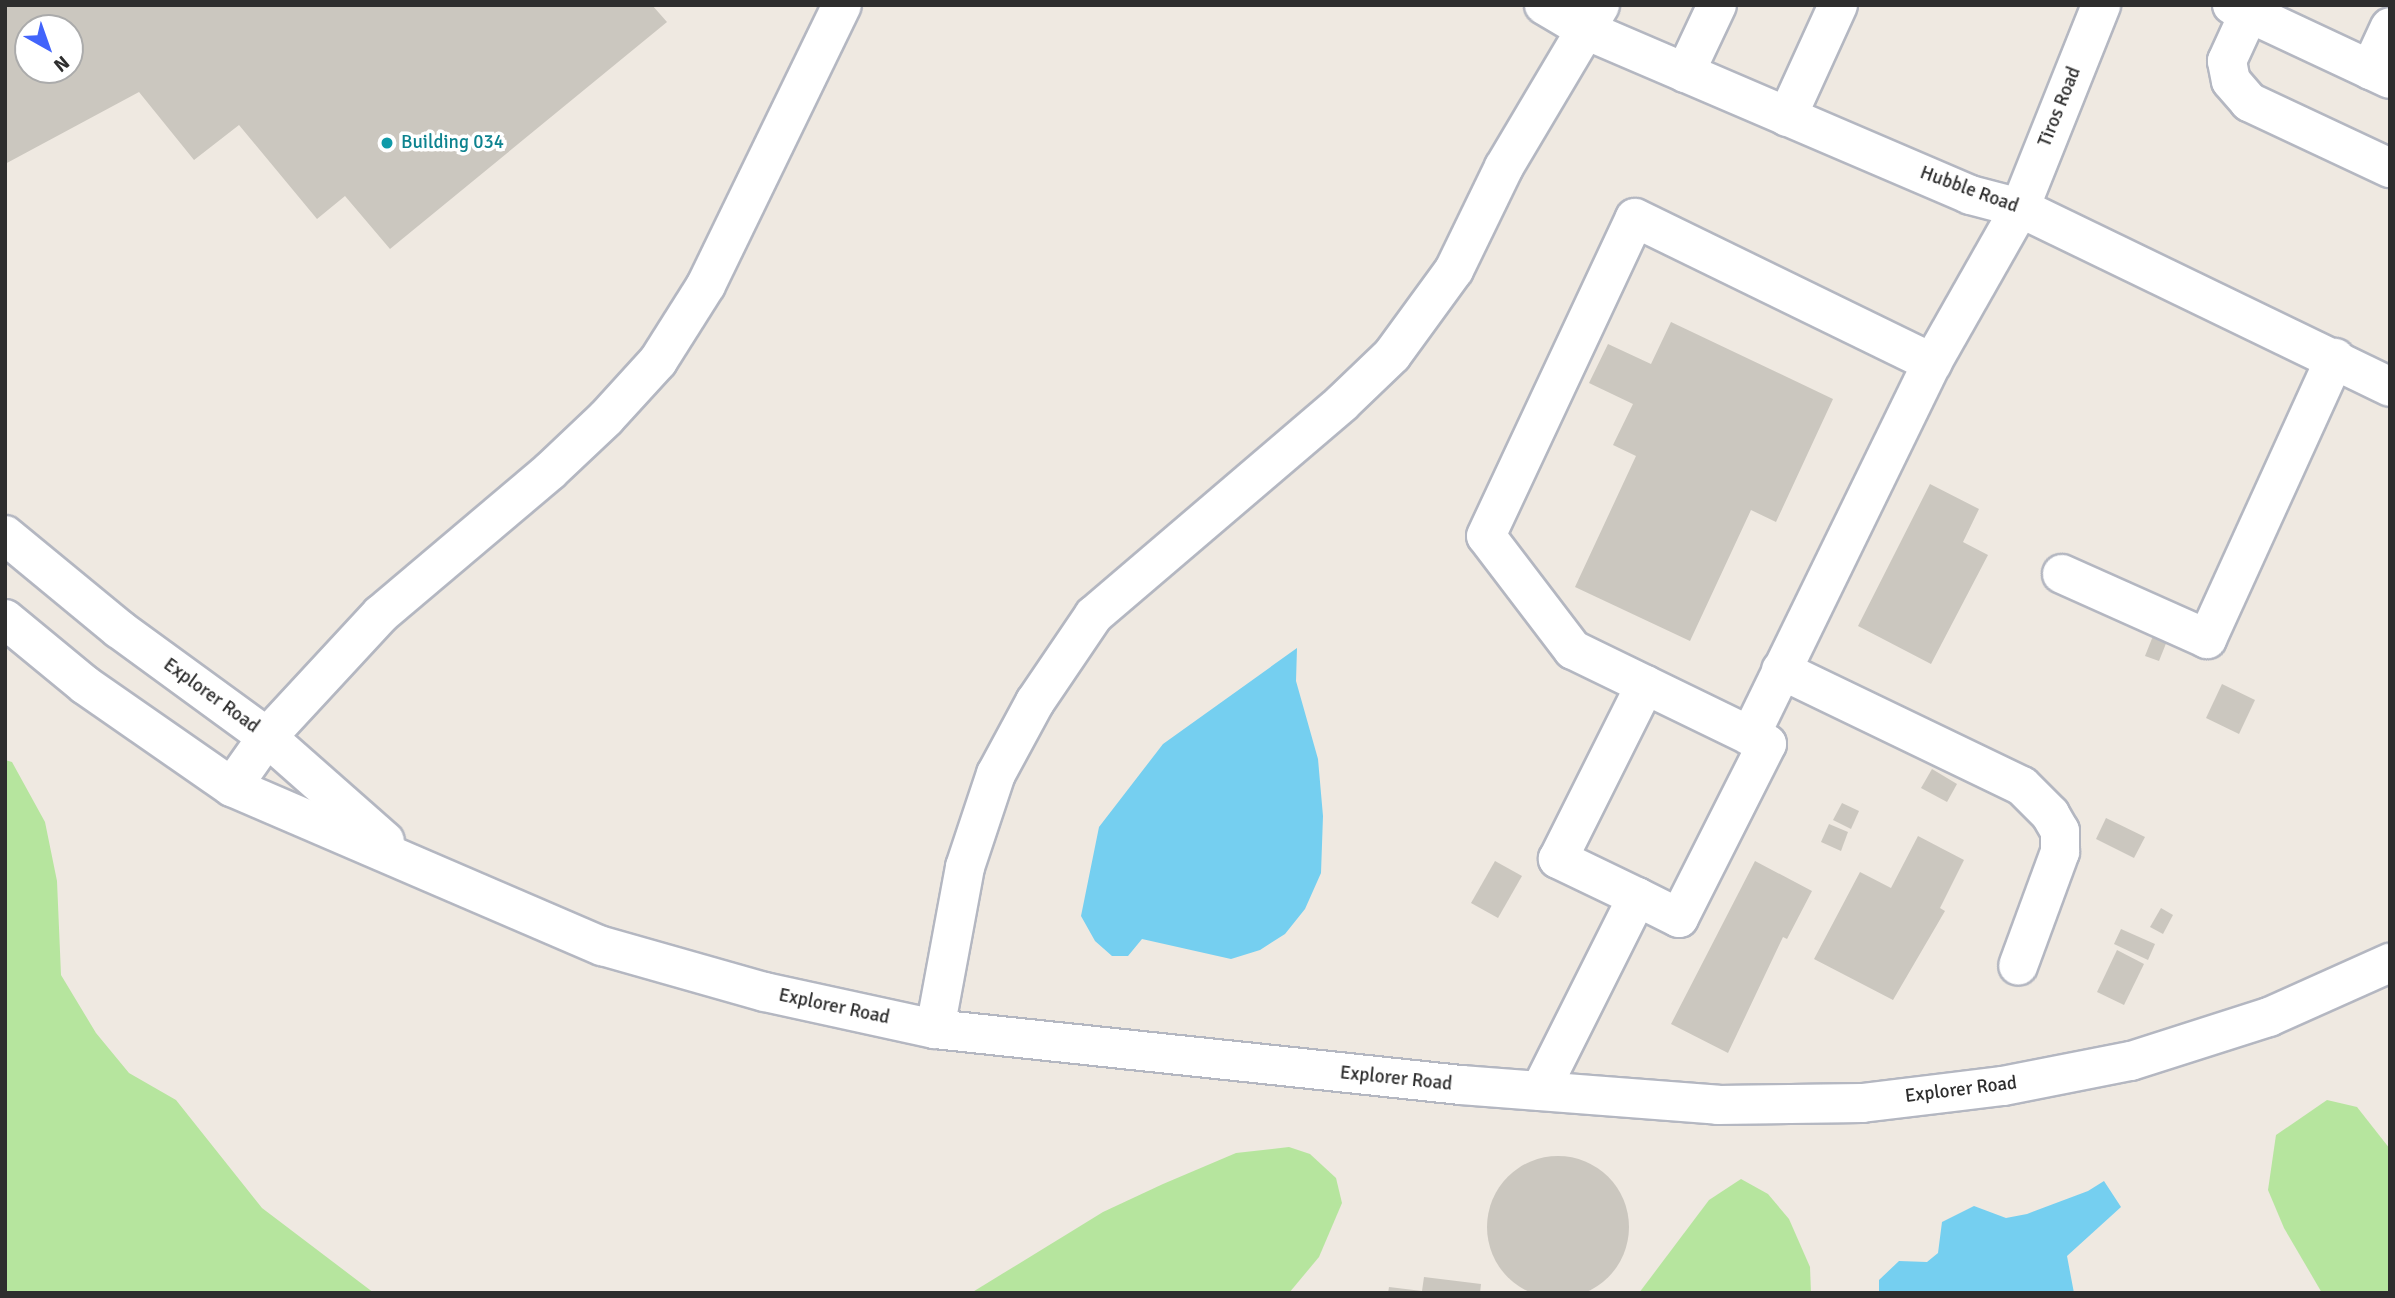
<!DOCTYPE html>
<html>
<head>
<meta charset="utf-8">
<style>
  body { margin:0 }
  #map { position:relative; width:2395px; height:1298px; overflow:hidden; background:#efe9e1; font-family:Signika,sans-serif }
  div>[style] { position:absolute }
  .green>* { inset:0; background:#b6e59e }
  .water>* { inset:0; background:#75cff0 }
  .building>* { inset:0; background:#cbc7bf }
  .round { border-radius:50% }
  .roads { filter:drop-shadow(2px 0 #b4b7c1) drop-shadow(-2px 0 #b4b7c1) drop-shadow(0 2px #b4b7c1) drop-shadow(0 -2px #b4b7c1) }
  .minor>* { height:38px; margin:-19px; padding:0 19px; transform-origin:19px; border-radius:19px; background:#fff }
  .dots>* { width:19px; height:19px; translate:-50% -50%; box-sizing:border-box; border:4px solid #fff; border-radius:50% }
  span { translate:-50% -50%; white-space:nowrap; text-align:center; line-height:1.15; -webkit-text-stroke:7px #fff; paint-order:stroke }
  .street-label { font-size:19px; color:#2e2e2e }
  .culture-label { font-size:19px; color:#0d838f }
  .left { translate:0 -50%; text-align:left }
  .frame { position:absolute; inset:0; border:7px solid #2e2e2e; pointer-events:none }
  .north { position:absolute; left:14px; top:14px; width:70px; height:70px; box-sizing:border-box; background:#fff; border:2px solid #ababab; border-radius:50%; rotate:140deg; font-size:19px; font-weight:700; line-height:28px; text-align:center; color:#2e2e2e }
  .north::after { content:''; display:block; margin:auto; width:24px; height:32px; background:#4264fb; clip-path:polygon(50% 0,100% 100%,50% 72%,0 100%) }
</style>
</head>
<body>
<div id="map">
  <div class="green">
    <div style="clip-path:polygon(5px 760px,12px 762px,45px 822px,57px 881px,61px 975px,96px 1033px,129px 1073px,176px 1100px,262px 1208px,374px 1293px,5px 1293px)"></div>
    <div style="clip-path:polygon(2327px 1100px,2357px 1107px,2390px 1149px,2390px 1293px,2322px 1293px,2284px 1228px,2268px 1190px,2276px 1135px)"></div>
    <div style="clip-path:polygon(1289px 1147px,1310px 1154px,1336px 1178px,1342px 1203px,1319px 1257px,1289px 1293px,971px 1293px,1103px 1212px,1163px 1184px,1236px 1153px)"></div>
    <div style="clip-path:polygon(1741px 1179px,1768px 1194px,1789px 1219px,1810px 1267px,1811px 1293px,1639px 1293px,1709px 1200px)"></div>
  </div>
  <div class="water">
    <div style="clip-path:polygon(1297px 648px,1296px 681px,1318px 759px,1323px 816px,1321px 873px,1305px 909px,1285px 934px,1260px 950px,1231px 959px,1142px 939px,1128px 956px,1112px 956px,1095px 941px,1081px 916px,1099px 827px,1163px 744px)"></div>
    <div style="clip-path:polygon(2104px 1181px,2121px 1207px,2067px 1256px,2074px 1293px,1879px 1293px,1879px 1280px,1899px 1261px,1927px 1262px,1938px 1253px,1942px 1222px,1974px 1206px,2006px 1218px,2027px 1214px,2088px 1191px)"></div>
  </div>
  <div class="building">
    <div style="clip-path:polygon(evenodd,5px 5px,652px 5px,667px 22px,390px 249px,345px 196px,317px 219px,239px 125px,194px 160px,139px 92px,5px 164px,5px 5px,28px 28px,70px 28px,70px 70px,28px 70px,28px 28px)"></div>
    <div style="clip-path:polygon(1671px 322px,1833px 399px,1776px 522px,1751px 510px,1690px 641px,1575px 587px,1636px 456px,1613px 445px,1633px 404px,1589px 383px,1608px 344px,1651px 364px)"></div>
    <div style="clip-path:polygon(1930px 484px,1979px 509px,1963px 542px,1988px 555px,1931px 664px,1858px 626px)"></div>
    <div style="clip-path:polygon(2153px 636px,2167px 641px,2159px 661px,2145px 656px)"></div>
    <div style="clip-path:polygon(2222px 684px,2255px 700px,2239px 734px,2206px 718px)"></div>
    <div style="clip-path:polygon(1932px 769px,1957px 784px,1947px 802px,1921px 788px)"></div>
    <div style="clip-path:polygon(1842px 803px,1859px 811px,1851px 829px,1833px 820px)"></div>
    <div style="clip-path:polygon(2106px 818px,2145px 837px,2134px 858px,2096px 839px)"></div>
    <div style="clip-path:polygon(1829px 824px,1848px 832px,1841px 851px,1821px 842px)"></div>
    <div style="clip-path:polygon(1918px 836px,1964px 860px,1940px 908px,1945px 911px,1893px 1000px,1814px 959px,1860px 872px,1891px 888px)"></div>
    <div style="clip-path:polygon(1495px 861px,1522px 876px,1498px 918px,1471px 903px)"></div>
    <div style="clip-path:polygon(1755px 861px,1812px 891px,1787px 939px,1783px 937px,1728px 1053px,1671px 1024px)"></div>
    <div style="clip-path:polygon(2161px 908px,2173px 915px,2163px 934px,2150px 927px)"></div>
    <div style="clip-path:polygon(2121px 929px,2155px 944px,2148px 960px,2114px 944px)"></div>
    <div style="clip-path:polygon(2117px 950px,2144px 964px,2124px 1005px,2097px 992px)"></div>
    <div class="round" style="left:1487px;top:1156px;width:142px;height:142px"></div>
    <div style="clip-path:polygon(1424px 1277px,1481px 1284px,1480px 1293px,1388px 1293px,1389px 1287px,1422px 1291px)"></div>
  </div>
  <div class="roads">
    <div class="minor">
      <div style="left:1544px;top:5px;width:51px;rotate:30.6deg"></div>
      <div style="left:1588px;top:31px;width:416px;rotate:23.2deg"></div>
      <div style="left:1970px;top:195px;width:52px;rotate:14.6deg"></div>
      <div style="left:2020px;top:208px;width:411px;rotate:25.8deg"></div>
      <div style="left:2232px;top:5px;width:174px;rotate:25.1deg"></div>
      <div style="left:2249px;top:13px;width:53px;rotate:114.6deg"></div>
      <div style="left:2227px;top:61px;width:20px;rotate:79deg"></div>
      <div style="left:2231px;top:81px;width:28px;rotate:49deg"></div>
      <div style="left:2249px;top:102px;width:156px;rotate:25.1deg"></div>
      <div style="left:2370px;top:70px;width:47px;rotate:-65.1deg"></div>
      <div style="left:1685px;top:73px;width:75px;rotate:-64.8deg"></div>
      <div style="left:1787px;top:117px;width:123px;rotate:-65.5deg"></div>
      <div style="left:5px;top:535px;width:148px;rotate:39.5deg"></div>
      <div style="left:119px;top:629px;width:183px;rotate:36.1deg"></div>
      <div style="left:267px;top:737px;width:157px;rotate:41.4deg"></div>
      <div style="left:2062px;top:574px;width:159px;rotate:24.1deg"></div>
      <div style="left:2207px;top:639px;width:309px;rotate:-65.5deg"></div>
      <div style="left:5px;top:619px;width:104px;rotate:39.5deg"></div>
      <div style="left:85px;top:685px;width:179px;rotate:34.8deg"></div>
      <div style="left:232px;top:787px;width:403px;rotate:23.3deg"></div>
      <div style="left:602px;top:946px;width:169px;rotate:15.8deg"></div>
      <div style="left:765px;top:992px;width:174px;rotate:12.3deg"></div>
      <div style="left:935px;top:1029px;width:529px;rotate:6.08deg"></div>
      <div style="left:1461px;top:1085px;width:258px;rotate:4.4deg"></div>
      <div style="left:1718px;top:1105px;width:144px;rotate:-0.8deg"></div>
      <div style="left:1862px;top:1103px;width:142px;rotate:-6.9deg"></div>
      <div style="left:2003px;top:1086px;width:130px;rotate:-11.1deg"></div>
      <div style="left:2131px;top:1061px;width:145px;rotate:-17.7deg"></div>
      <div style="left:2269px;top:1017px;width:133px;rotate:-24.1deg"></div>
      <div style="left:1781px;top:670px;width:267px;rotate:25.7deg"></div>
      <div style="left:2022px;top:786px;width:40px;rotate:45deg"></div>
      <div style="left:2050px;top:814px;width:20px;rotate:60deg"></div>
      <div style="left:2060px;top:831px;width:21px;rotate:90deg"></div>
      <div style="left:2060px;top:852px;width:121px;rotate:110.2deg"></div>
      <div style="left:1750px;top:736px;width:415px;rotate:-64deg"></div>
      <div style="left:1932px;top:363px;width:178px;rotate:-60.4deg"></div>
      <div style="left:2020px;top:208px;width:219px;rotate:-68.2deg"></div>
      <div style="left:232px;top:787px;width:61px;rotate:-55deg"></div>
      <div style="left:267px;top:737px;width:168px;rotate:-47.2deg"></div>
      <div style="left:381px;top:614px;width:221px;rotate:-40.2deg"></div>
      <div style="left:550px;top:471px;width:77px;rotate:-43.4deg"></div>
      <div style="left:606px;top:418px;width:77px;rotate:-47.6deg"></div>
      <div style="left:658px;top:361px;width:90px;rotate:-57.7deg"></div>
      <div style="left:706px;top:285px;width:311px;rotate:-64.1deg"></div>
      <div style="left:1637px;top:897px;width:47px;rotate:26.6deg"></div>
      <div style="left:1679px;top:918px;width:195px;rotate:-63.2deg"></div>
      <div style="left:1767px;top:744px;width:216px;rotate:-154.1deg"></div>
      <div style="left:1573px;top:650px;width:143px;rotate:-127.3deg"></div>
      <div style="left:1486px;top:536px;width:351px;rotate:-64.9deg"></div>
      <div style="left:1635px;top:218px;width:331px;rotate:26deg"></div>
      <div style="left:935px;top:1029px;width:165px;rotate:-79.5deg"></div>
      <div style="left:965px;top:867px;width:98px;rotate:-71.6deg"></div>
      <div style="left:996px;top:774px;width:82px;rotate:-61.6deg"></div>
      <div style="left:1035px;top:702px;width:105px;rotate:-55.9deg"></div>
      <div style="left:1094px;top:615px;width:326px;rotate:-40.5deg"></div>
      <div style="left:1342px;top:403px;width:69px;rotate:-43.8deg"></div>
      <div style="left:1392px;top:355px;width:105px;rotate:-53.9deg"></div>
      <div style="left:1454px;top:270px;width:114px;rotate:-64.1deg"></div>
      <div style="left:1504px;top:167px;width:188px;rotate:-59.3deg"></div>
      <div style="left:1540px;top:1091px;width:217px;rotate:-63.4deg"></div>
      <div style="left:1637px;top:897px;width:88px;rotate:-154.3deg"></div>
      <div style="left:1558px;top:859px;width:195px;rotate:-63.4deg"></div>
    </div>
  </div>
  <div class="dots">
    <div style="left:387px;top:143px;background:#0f9aa8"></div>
  </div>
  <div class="street-label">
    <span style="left:2060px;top:107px;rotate:-68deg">Tiros Road</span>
    <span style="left:1969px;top:190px;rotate:20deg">Hubble Road</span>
    <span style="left:211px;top:696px;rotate:36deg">Explorer Road</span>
    <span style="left:834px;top:1007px;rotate:12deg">Explorer Road</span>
    <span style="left:1396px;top:1079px;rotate:6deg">Explorer Road</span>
    <span style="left:1961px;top:1090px;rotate:-7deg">Explorer Road</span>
  </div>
  <div class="culture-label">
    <span class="left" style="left:401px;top:143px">Building 034</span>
  </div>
  <div class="frame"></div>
  <div class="north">N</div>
</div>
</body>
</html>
